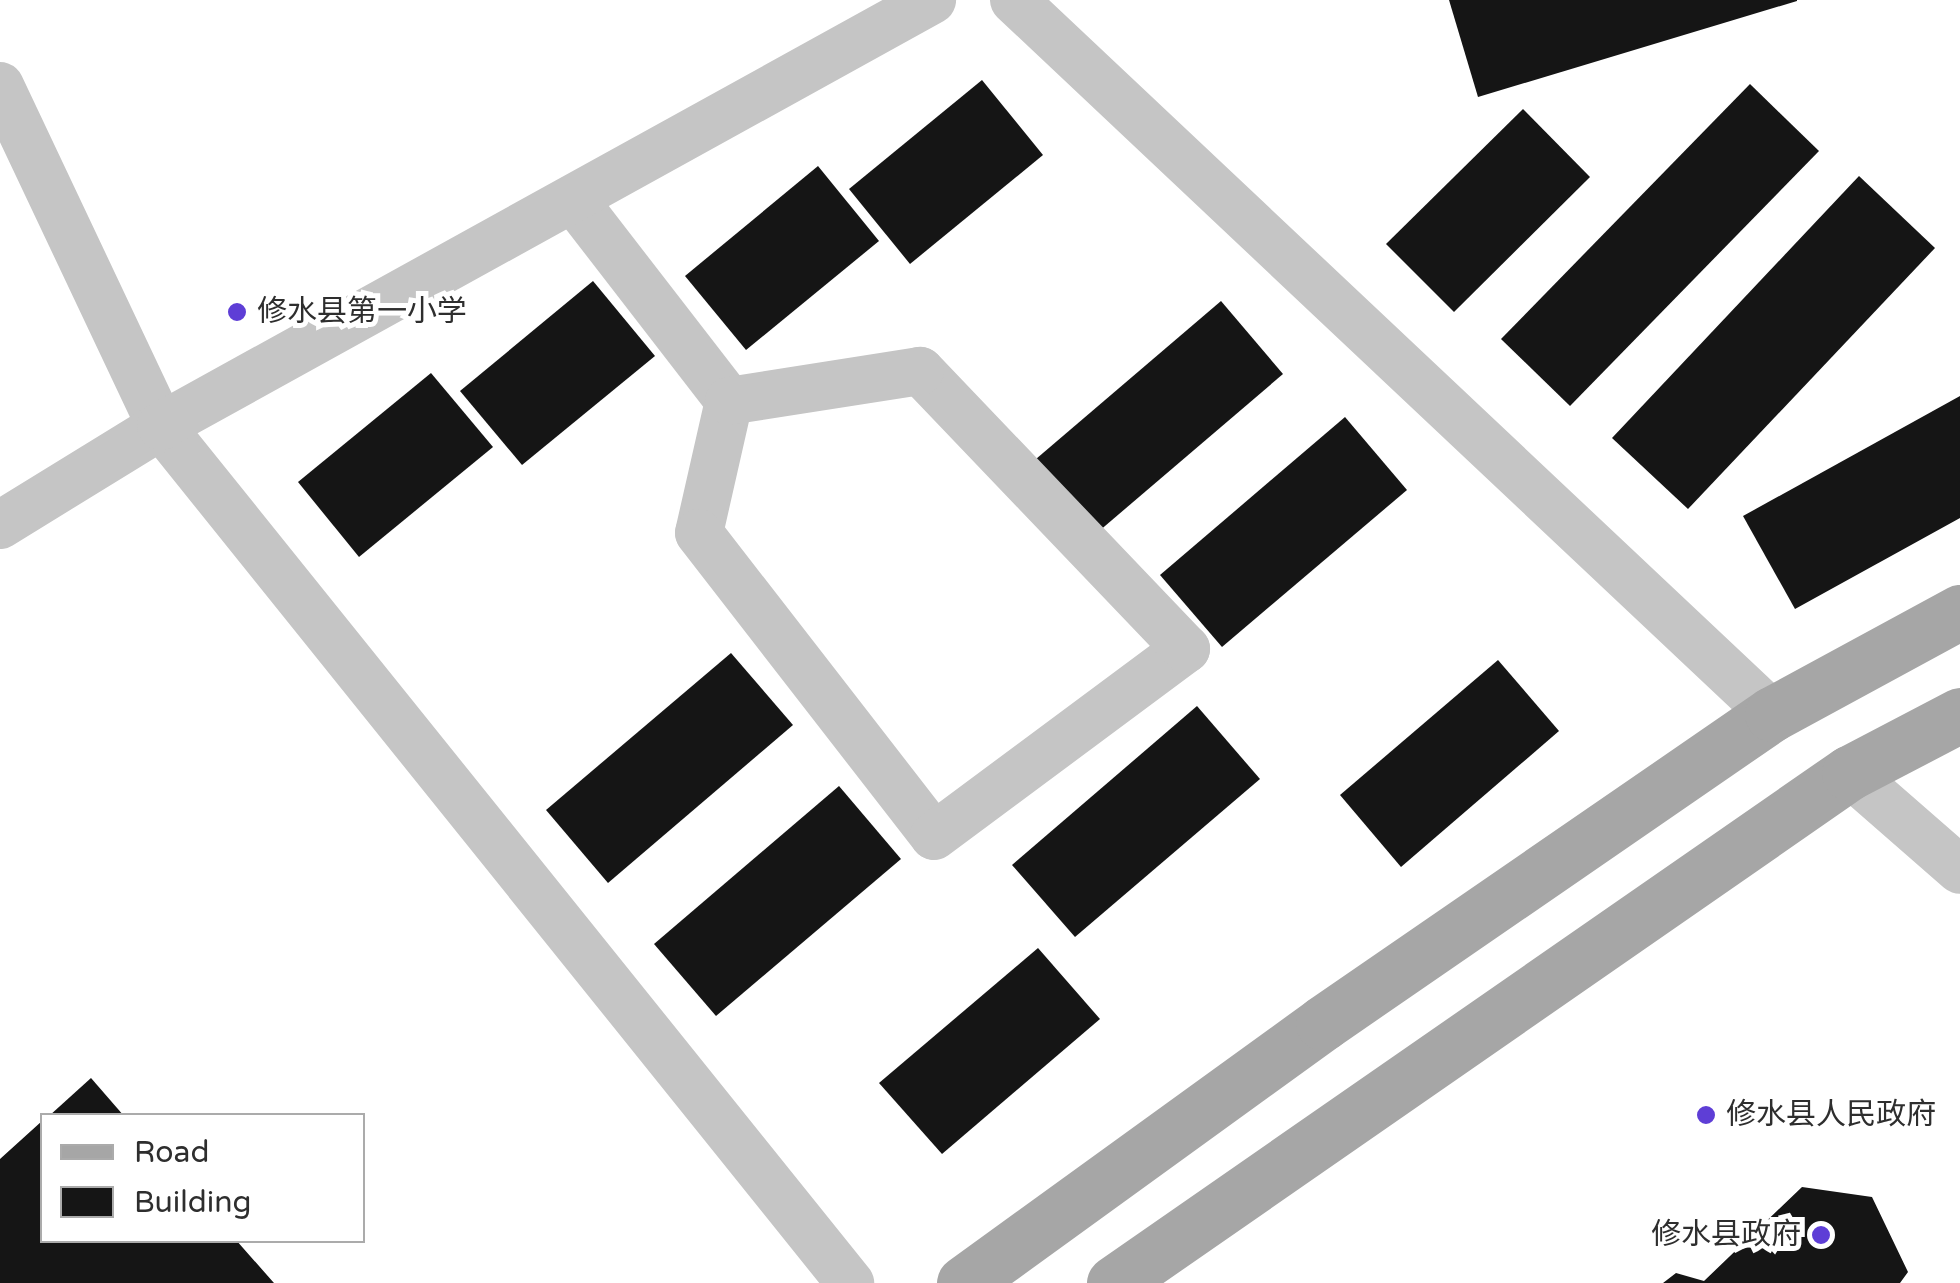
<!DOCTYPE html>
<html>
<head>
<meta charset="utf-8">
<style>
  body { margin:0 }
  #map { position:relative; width:1960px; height:1283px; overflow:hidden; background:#fff; font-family:"Varela Round","Noto Sans SC",sans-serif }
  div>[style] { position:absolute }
  .building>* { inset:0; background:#151515 }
  .minor>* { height:48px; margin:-24px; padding:0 24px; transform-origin:24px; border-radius:24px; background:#c5c5c5 }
  .major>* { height:55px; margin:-27.5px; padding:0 27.5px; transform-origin:27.5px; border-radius:27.5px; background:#a6a6a6 }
  .dots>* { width:28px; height:28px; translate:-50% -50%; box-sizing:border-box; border:5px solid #fff; border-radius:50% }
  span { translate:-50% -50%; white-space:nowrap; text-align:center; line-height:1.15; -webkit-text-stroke:10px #fff; paint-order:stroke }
  .poi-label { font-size:30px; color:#2e2e2e }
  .left { translate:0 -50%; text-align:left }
  .right { translate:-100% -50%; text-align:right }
  .legend { position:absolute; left:40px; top:1113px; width:325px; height:130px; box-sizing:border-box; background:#fff; border:2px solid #ababab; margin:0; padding:12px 18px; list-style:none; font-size:30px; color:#2e2e2e }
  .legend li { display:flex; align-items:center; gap:20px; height:50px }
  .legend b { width:50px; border:2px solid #ababab }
</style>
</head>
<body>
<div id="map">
  <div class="building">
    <div style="clip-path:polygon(1449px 0,1797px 0,1797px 1px,1478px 97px)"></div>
    <div style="clip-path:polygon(982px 80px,1043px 155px,910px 264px,849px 189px)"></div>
    <div style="clip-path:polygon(1750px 84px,1819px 151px,1570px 406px,1501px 339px)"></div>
    <div style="clip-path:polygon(1523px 109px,1590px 177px,1454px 312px,1386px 244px)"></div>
    <div style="clip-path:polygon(818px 166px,879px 241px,746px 350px,685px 276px)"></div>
    <div style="clip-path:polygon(1859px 176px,1935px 248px,1688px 509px,1612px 438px)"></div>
    <div style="clip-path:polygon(593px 281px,655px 356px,522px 465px,460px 391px)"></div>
    <div style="clip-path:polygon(1221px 301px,1283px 374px,1098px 532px,1036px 459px)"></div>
    <div style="clip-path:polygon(431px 373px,493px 447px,359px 557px,298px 482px)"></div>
    <div style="clip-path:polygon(1960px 396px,1960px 518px,1795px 609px,1743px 516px)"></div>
    <div style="clip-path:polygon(1345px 417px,1407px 490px,1222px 647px,1160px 575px)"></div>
    <div style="clip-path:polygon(731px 653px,793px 725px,608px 883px,546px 810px)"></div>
    <div style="clip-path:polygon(1498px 660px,1559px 731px,1401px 867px,1340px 795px)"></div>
    <div style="clip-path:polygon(1197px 706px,1260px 779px,1075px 937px,1012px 865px)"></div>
    <div style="clip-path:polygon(839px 786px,901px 859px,716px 1016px,654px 944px)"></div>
    <div style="clip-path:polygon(1038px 948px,1100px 1019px,942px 1154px,879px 1083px)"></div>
    <div style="clip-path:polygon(91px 1078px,124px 1116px,49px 1116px)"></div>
    <div style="clip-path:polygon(42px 1121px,42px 1240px,236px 1240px,274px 1283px,0 1283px,0 1159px)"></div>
    <div style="clip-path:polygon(1802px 1187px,1872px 1197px,1908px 1272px,1900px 1283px,1663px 1283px,1676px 1273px,1704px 1281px)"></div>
  </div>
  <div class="minor">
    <div style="left:1014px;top:0;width:1041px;rotate:43.29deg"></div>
    <div style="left:0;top:86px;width:376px;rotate:64.7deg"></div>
    <div style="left:161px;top:426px;width:1100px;rotate:51.2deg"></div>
    <div style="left:573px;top:199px;width:255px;rotate:52.3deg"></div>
    <div style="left:729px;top:401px;width:135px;rotate:102.8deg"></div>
    <div style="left:699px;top:533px;width:383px;rotate:52.2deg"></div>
    <div style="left:934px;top:836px;width:314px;rotate:-36.6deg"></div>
    <div style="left:1186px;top:649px;width:385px;rotate:-133.7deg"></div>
    <div style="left:920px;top:371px;width:193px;rotate:171.1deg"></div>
    <div style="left:0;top:525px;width:189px;rotate:-31.6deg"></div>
    <div style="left:161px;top:426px;width:881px;rotate:-28.92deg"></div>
    <div style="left:1849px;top:773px;width:147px;rotate:41.1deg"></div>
  </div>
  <div class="major">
    <div style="left:964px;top:1283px;width:443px;rotate:-35.9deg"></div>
    <div style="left:1323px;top:1023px;width:545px;rotate:-34.54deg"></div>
    <div style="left:1772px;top:714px;width:214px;rotate:-28.5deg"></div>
    <div style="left:1114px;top:1283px;width:895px;rotate:-34.76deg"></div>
    <div style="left:1849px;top:773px;width:125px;rotate:-27.6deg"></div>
  </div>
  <div class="dots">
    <div style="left:237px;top:312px;background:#5e3ed6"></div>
    <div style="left:1706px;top:1115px;background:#5e3ed6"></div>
    <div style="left:1821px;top:1235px;background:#5e3ed6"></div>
  </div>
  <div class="poi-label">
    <span class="left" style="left:257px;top:312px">修水县第一小学</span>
    <span class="left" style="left:1726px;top:1115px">修水县人民政府</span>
    <span class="right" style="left:1801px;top:1235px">修水县政府</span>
  </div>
  <ul class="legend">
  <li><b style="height:12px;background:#a6a6a6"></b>Road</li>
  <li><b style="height:28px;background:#151515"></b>Building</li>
  </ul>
</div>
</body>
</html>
